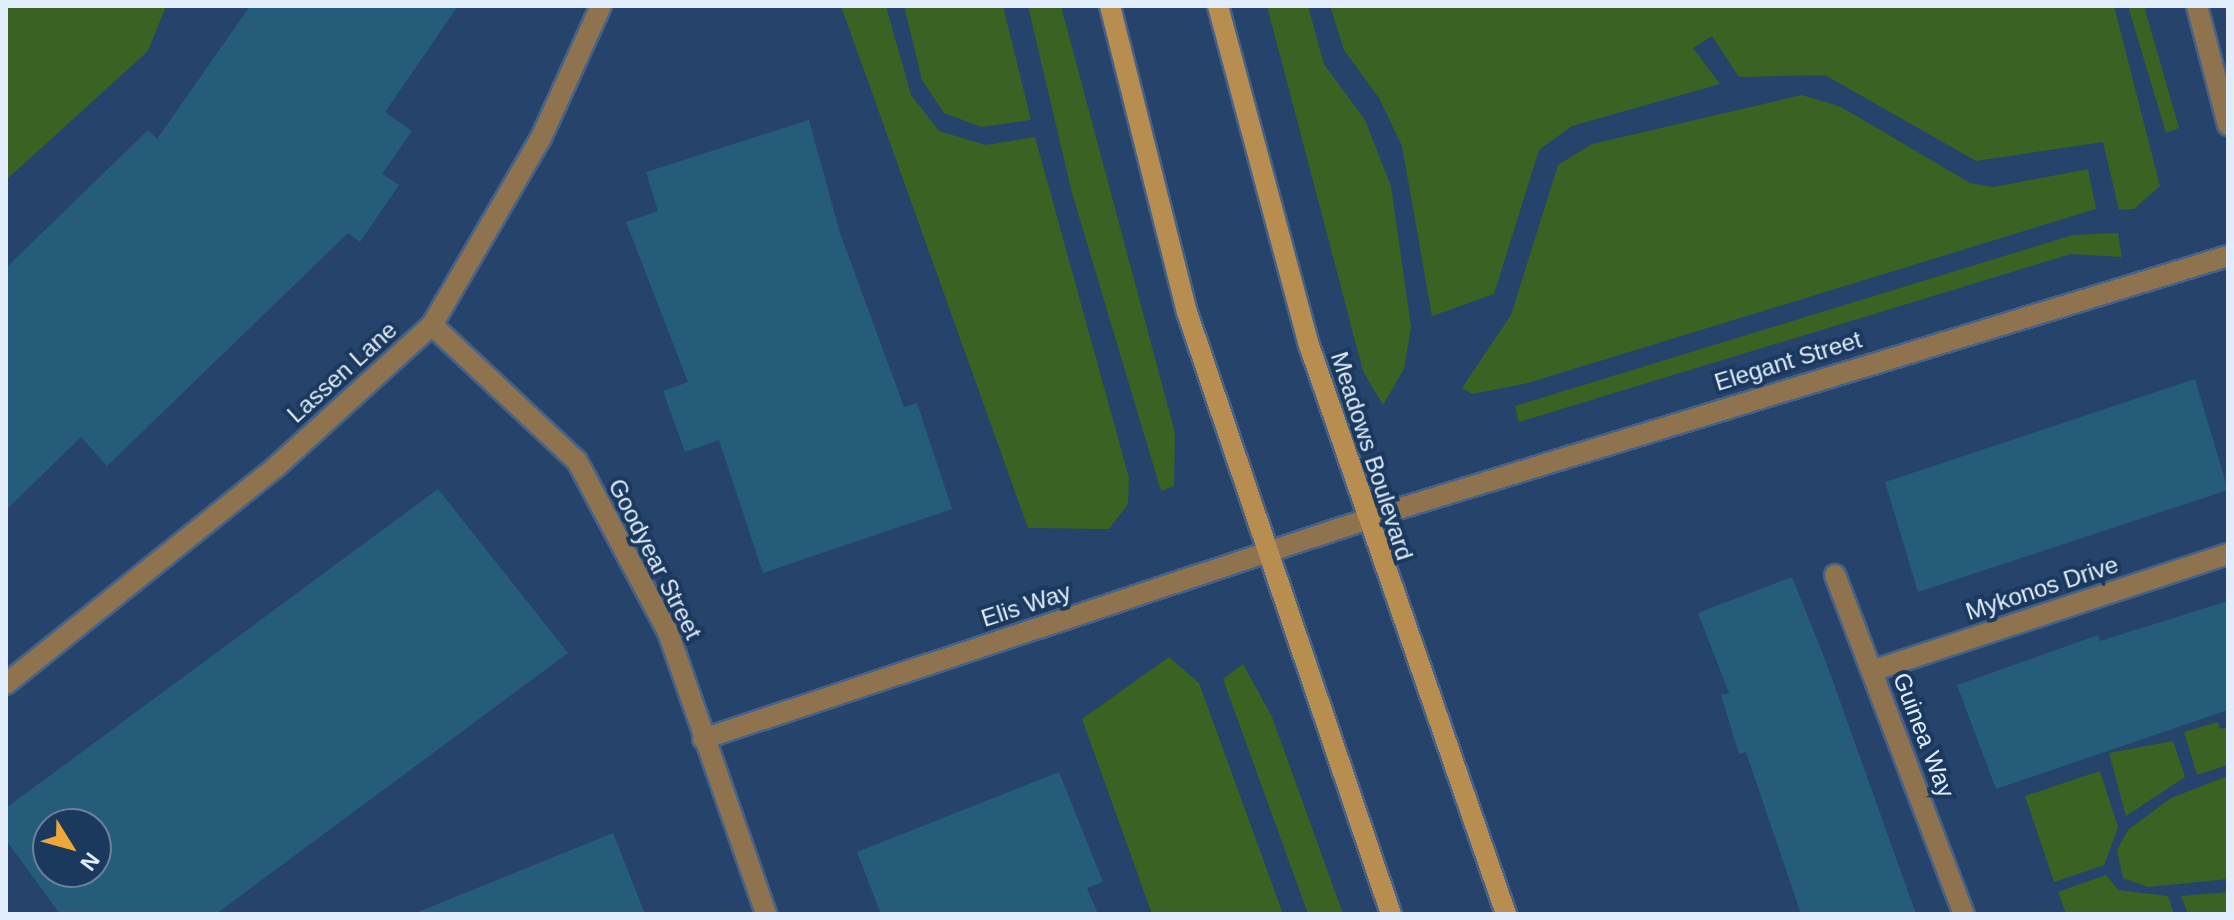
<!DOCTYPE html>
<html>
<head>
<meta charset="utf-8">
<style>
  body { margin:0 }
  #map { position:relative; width:2234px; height:920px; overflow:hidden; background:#26446b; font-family:Arial,sans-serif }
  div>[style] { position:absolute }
  .green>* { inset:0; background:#3a6222 }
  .building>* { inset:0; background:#245c7a }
  .roads { filter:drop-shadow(2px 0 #486285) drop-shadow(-2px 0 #486285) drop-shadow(0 2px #486285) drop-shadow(0 -2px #486285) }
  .service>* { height:20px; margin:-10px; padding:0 10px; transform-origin:10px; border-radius:10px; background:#8e734e }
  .minor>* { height:20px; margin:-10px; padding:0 10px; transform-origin:10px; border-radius:10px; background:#8e734e }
  .secondary>* { height:20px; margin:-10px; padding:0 10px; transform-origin:10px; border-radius:10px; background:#b78d50 }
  span { translate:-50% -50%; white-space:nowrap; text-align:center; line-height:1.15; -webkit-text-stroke:8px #1b395f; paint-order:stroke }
  .street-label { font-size:24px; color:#e2edfb }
  .frame { position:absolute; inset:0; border:8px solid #e2edfb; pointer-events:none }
  .north { position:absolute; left:32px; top:808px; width:80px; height:80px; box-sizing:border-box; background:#1b395f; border:2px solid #6b819d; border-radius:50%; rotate:127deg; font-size:22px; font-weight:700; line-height:32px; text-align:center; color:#e2edfb }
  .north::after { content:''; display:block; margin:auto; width:28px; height:36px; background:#eca93a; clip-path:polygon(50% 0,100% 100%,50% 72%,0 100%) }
</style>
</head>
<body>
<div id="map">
  <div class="green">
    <div style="clip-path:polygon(6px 6px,166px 6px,148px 51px,6px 180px)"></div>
    <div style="clip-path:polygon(841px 6px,886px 6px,911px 95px,939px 131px,986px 145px,1035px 137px,1129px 478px,1128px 504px,1109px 529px,1028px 528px)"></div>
    <div style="clip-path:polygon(904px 6px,1003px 6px,1031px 120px,981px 127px,944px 113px,922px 80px)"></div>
    <div style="clip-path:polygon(1028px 6px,1061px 6px,1175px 433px,1174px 486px,1161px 491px,1072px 193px)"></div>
    <div style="clip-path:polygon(1267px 6px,1308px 6px,1324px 64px,1365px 120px,1391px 186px,1411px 327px,1404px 369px,1383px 405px,1363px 371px)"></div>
    <div style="clip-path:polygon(1330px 6px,2114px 6px,2160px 186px,2134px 209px,2119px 210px,2103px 142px,1976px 161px,1825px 75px,1739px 77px,1712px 36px,1693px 48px,1720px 84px,1572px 126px,1539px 150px,1494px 294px,1432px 316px,1402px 146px,1379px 98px,1344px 50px)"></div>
    <div style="clip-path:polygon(2128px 6px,2144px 6px,2179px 128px,2166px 133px)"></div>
    <div style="clip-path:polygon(1802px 95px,1841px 107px,1970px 183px,1994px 187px,2088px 169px,2096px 209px,1528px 383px,1472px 394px,1462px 388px,1511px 315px,1558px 165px,1592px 144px)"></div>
    <div style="clip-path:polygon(2118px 233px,2122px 257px,2071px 254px,1519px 422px,1515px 406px,2073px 235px)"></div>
    <div style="clip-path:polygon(1169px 657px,1199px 683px,1283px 914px,1152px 914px,1082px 719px)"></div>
    <div style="clip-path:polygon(1243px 664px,1272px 717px,1343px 914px,1308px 914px,1223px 679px)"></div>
    <div style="clip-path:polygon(2218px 722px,2220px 729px,2228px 727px,2228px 765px,2197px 775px,2184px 732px)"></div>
    <div style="clip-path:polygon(2173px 741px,2185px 777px,2126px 816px,2109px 753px)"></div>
    <div style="clip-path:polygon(2100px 771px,2118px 827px,2104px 865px,2054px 882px,2025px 796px)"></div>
    <div style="clip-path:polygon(2228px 776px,2228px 879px,2148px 887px,2123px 878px,2117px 850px,2128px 830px,2171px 798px)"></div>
    <div style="clip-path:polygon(2106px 875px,2118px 890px,2168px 896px,2174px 914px,2066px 914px,2058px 892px)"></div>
    <div style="clip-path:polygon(2228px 892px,2228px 914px,2188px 914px,2181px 896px)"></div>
  </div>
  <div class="building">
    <div style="clip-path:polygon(250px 6px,458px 6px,385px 112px,412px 131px,382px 174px,399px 185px,360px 242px,348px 233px,107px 466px,81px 437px,6px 510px,6px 268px,148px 130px,157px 139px)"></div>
    <div style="clip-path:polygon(809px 120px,840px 233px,904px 407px,917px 403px,952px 509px,763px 573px,719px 440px,685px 452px,663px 391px,688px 382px,626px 222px,658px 211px,646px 172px)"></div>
    <div style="clip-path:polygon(2195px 379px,2228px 490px,1918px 592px,1885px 482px)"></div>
    <div style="clip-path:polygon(evenodd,438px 489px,568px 653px,216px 914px,60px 914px,6px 840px,6px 808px,438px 489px,48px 824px,96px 824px,96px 872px,48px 872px,48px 824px)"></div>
    <div style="clip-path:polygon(1792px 577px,1826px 662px,1916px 914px,1801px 914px,1746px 752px,1739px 754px,1721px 695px,1729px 693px,1698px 613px)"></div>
    <div style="clip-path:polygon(2228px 601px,2228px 710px,1996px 789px,1957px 685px,2098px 635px,2100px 641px)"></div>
    <div style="clip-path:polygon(1059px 772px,1103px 882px,1087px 888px,1098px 914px,881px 914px,857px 852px)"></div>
    <div style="clip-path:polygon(613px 833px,645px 914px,418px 914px,418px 912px)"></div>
  </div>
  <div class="roads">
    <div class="service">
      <div style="left:1835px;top:575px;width:363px;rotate:69.2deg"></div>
      <div style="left:1872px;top:671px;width:375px;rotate:-18.2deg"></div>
    </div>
    <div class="minor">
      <div style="left:2197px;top:6px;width:123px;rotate:75.4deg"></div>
      <div style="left:432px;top:325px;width:199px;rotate:43.2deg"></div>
      <div style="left:577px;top:461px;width:194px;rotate:62deg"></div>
      <div style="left:668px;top:632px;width:299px;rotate:70.8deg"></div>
      <div style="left:6px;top:684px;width:348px;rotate:-38.8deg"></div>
      <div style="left:277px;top:466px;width:210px;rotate:-42.3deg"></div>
      <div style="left:432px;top:325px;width:216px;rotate:-59.8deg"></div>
      <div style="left:541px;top:138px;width:145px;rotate:-65.6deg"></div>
      <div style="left:703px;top:739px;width:735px;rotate:-18.31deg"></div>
      <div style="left:1401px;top:508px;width:865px;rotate:-16.95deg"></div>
    </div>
    <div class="secondary">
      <div style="left:1110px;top:6px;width:316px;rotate:75.9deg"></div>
      <div style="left:1187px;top:312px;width:636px;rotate:71.28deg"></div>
      <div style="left:1218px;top:6px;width:351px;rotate:75deg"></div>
      <div style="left:1309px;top:345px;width:602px;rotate:70.9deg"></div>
    </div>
  </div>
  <div class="street-label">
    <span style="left:1788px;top:361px;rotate:-17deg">Elegant Street</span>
    <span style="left:342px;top:372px;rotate:-42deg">Lassen Lane</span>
    <span style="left:1372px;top:456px;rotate:72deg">Meadows Boulevard</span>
    <span style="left:655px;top:559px;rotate:63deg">Goodyear Street</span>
    <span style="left:2042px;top:588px;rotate:-18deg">Mykonos Drive</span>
    <span style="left:1026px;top:605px;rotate:-18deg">Elis Way</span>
    <span style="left:1924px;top:735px;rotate:69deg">Guinea Way</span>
  </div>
  <div class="frame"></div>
  <div class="north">N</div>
</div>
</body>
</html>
